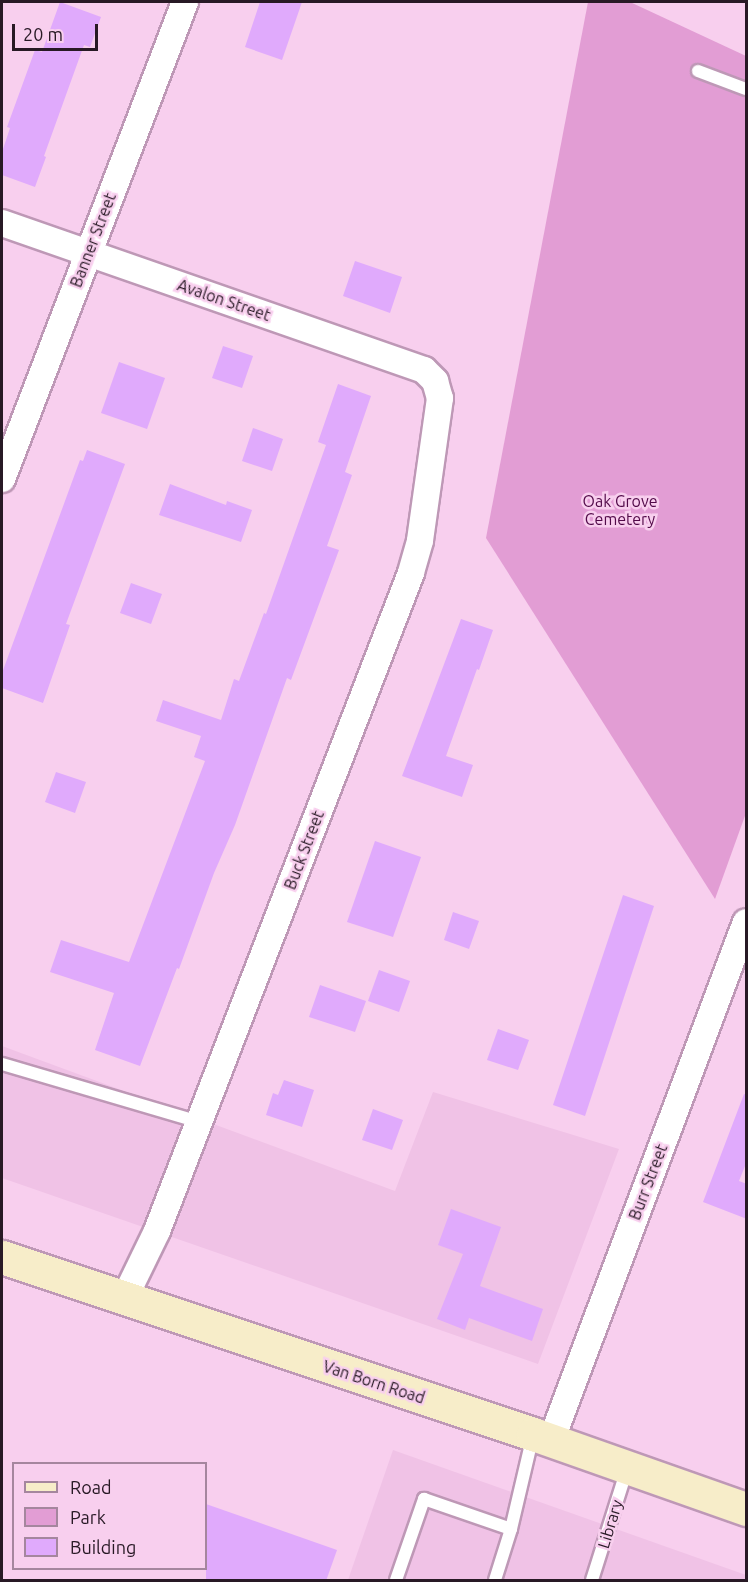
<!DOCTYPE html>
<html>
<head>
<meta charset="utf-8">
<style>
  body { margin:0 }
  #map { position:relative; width:748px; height:1582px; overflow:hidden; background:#f8cfee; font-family:Ubuntu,sans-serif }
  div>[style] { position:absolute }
  .built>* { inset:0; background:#f0c2e6 }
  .green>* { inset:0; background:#e29dd4 }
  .building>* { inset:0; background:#e0aafc }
  .roads { filter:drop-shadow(2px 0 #be98b6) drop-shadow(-2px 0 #be98b6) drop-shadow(0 2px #be98b6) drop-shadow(0 -2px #be98b6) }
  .service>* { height:12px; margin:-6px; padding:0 6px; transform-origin:6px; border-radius:6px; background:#fff }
  .minor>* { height:26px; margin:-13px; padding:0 13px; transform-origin:13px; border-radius:13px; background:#fff }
  .secondary>* { height:33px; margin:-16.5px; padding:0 16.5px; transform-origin:16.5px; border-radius:16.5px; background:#f7edc9 }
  span { translate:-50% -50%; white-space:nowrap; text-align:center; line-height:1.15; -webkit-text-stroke:5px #f8cfee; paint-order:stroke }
  .street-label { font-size:16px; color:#281925 }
  .park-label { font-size:16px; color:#520a49 }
  .frame { position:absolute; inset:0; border:3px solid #281925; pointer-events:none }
  .legend { position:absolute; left:12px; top:1462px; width:195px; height:108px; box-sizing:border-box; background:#f8cfee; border:2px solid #a5869e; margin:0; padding:8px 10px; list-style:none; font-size:18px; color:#281925 }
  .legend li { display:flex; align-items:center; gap:12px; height:30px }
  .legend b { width:30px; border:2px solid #a5869e }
  .scale { position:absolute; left:12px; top:24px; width:86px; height:27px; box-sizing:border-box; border:3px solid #281925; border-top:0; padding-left:8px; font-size:18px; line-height:21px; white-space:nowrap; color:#281925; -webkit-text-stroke:4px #f8cfee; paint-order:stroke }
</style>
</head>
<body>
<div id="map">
  <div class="built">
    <div style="clip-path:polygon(2px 1046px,395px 1191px,433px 1092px,619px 1149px,538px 1364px,2px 1178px)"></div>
    <div style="clip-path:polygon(393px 1450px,746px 1575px,746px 1580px,348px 1580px)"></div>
  </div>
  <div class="green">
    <div style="clip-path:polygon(588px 2px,630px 2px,746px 56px,746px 813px,715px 899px,486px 538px)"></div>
  </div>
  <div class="building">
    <div style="clip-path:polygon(60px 2px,101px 17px,90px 47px,84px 45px,44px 156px,46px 157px,35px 187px,2px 175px,2px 152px,10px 128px,7px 127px,35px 50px,42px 52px)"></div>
    <div style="clip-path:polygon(260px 2px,302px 2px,282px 60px,245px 47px)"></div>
    <div style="clip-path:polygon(355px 261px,402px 277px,390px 313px,343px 296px)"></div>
    <div style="clip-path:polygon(223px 346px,253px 356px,242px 388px,212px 378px)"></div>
    <div style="clip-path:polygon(119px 362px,165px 378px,147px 429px,101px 413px)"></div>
    <div style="clip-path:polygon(338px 384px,371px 396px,345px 472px,352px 475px,327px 546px,339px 550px,291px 680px,287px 678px,235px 825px,214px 873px,179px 969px,177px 968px,140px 1066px,95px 1050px,114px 993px,50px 972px,61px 940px,129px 962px,205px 761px,194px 757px,201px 736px,156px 721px,163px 700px,221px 720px,234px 679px,239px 681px,264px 613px,266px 614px,326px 445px,318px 442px)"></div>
    <div style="clip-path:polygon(253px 428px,283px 439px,272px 471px,242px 461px)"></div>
    <div style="clip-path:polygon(87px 450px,125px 464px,66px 624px,70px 625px,43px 703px,2px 688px,2px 673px,80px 460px,83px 461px)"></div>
    <div style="clip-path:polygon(170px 484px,226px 505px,227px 501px,252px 510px,241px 542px,159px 515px)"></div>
    <div style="clip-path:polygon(131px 583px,162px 594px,151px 624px,120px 613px)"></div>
    <div style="clip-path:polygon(461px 619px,493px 630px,479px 670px,477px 669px,446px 756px,473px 765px,462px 797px,402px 776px)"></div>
    <div style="clip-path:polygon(56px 772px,86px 782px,75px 813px,45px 802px)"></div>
    <div style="clip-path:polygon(375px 841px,421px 857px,393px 937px,347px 922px)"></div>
    <div style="clip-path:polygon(623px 895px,654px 906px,585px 1116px,553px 1105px)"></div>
    <div style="clip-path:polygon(453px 912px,479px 921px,469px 949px,444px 940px)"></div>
    <div style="clip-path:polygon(379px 970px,410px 981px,399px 1012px,368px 1001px)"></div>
    <div style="clip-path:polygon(320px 985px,366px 1001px,355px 1032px,309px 1017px)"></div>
    <div style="clip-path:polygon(498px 1029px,529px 1040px,518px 1070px,487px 1060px)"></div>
    <div style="clip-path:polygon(284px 1080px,314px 1090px,302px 1127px,266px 1115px,273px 1093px,278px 1095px)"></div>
    <div style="clip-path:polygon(744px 1094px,747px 1095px,747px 1161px,739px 1181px,747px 1184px,747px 1219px,703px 1202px)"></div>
    <div style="clip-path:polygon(373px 1109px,403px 1120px,392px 1150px,362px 1140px)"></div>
    <div style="clip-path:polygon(451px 1209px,501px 1227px,480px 1286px,543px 1309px,532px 1341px,469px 1318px,465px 1330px,437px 1319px,463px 1254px,438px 1245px)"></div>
    <div style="clip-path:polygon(206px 1504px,337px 1550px,326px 1581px,206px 1581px)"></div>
  </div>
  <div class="roads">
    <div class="service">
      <div style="left:698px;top:71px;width:51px;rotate:20.6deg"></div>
      <div style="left:2px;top:1064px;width:205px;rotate:16.4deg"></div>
      <div style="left:396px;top:1580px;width:86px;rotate:-70.9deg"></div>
      <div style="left:424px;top:1499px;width:92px;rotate:19deg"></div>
      <div style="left:495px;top:1580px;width:53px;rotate:-72.6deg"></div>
      <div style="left:511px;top:1529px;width:97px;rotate:-76.8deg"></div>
      <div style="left:592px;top:1580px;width:116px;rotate:-72.5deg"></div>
    </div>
    <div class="minor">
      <div style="left:2px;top:223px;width:447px;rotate:19.2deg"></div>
      <div style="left:424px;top:370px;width:16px;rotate:45deg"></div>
      <div style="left:435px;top:381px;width:18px;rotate:74deg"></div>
      <div style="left:440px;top:398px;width:144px;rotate:98deg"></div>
      <div style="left:420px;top:541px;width:33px;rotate:106deg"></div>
      <div style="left:411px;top:573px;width:705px;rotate:111.11deg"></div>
      <div style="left:157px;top:1231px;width:76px;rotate:115.9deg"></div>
      <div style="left:2px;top:479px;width:511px;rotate:-69.01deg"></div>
      <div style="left:551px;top:1441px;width:554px;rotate:-69.41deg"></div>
    </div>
    <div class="secondary">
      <div style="left:2px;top:1257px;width:560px;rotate:18.43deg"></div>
      <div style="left:533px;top:1434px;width:226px;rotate:19.4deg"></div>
    </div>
  </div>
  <div class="street-label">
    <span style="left:93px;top:240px;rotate:-69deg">Banner Street</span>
    <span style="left:224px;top:300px;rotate:19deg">Avalon Street</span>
    <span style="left:304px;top:850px;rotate:-69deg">Buck Street</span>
    <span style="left:648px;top:1182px;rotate:-69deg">Burr Street</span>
    <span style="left:374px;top:1382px;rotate:18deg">Van Born Road</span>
    <span style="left:610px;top:1524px;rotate:-73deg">Library</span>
  </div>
  <div class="park-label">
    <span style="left:620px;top:510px">Oak Grove<br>Cemetery</span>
  </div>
  <div class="frame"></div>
  <ul class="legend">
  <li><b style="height:8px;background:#f7edc9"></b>Road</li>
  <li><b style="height:16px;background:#e29dd4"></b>Park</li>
  <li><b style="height:16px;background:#e0aafc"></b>Building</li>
  </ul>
  <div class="scale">20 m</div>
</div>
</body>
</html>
